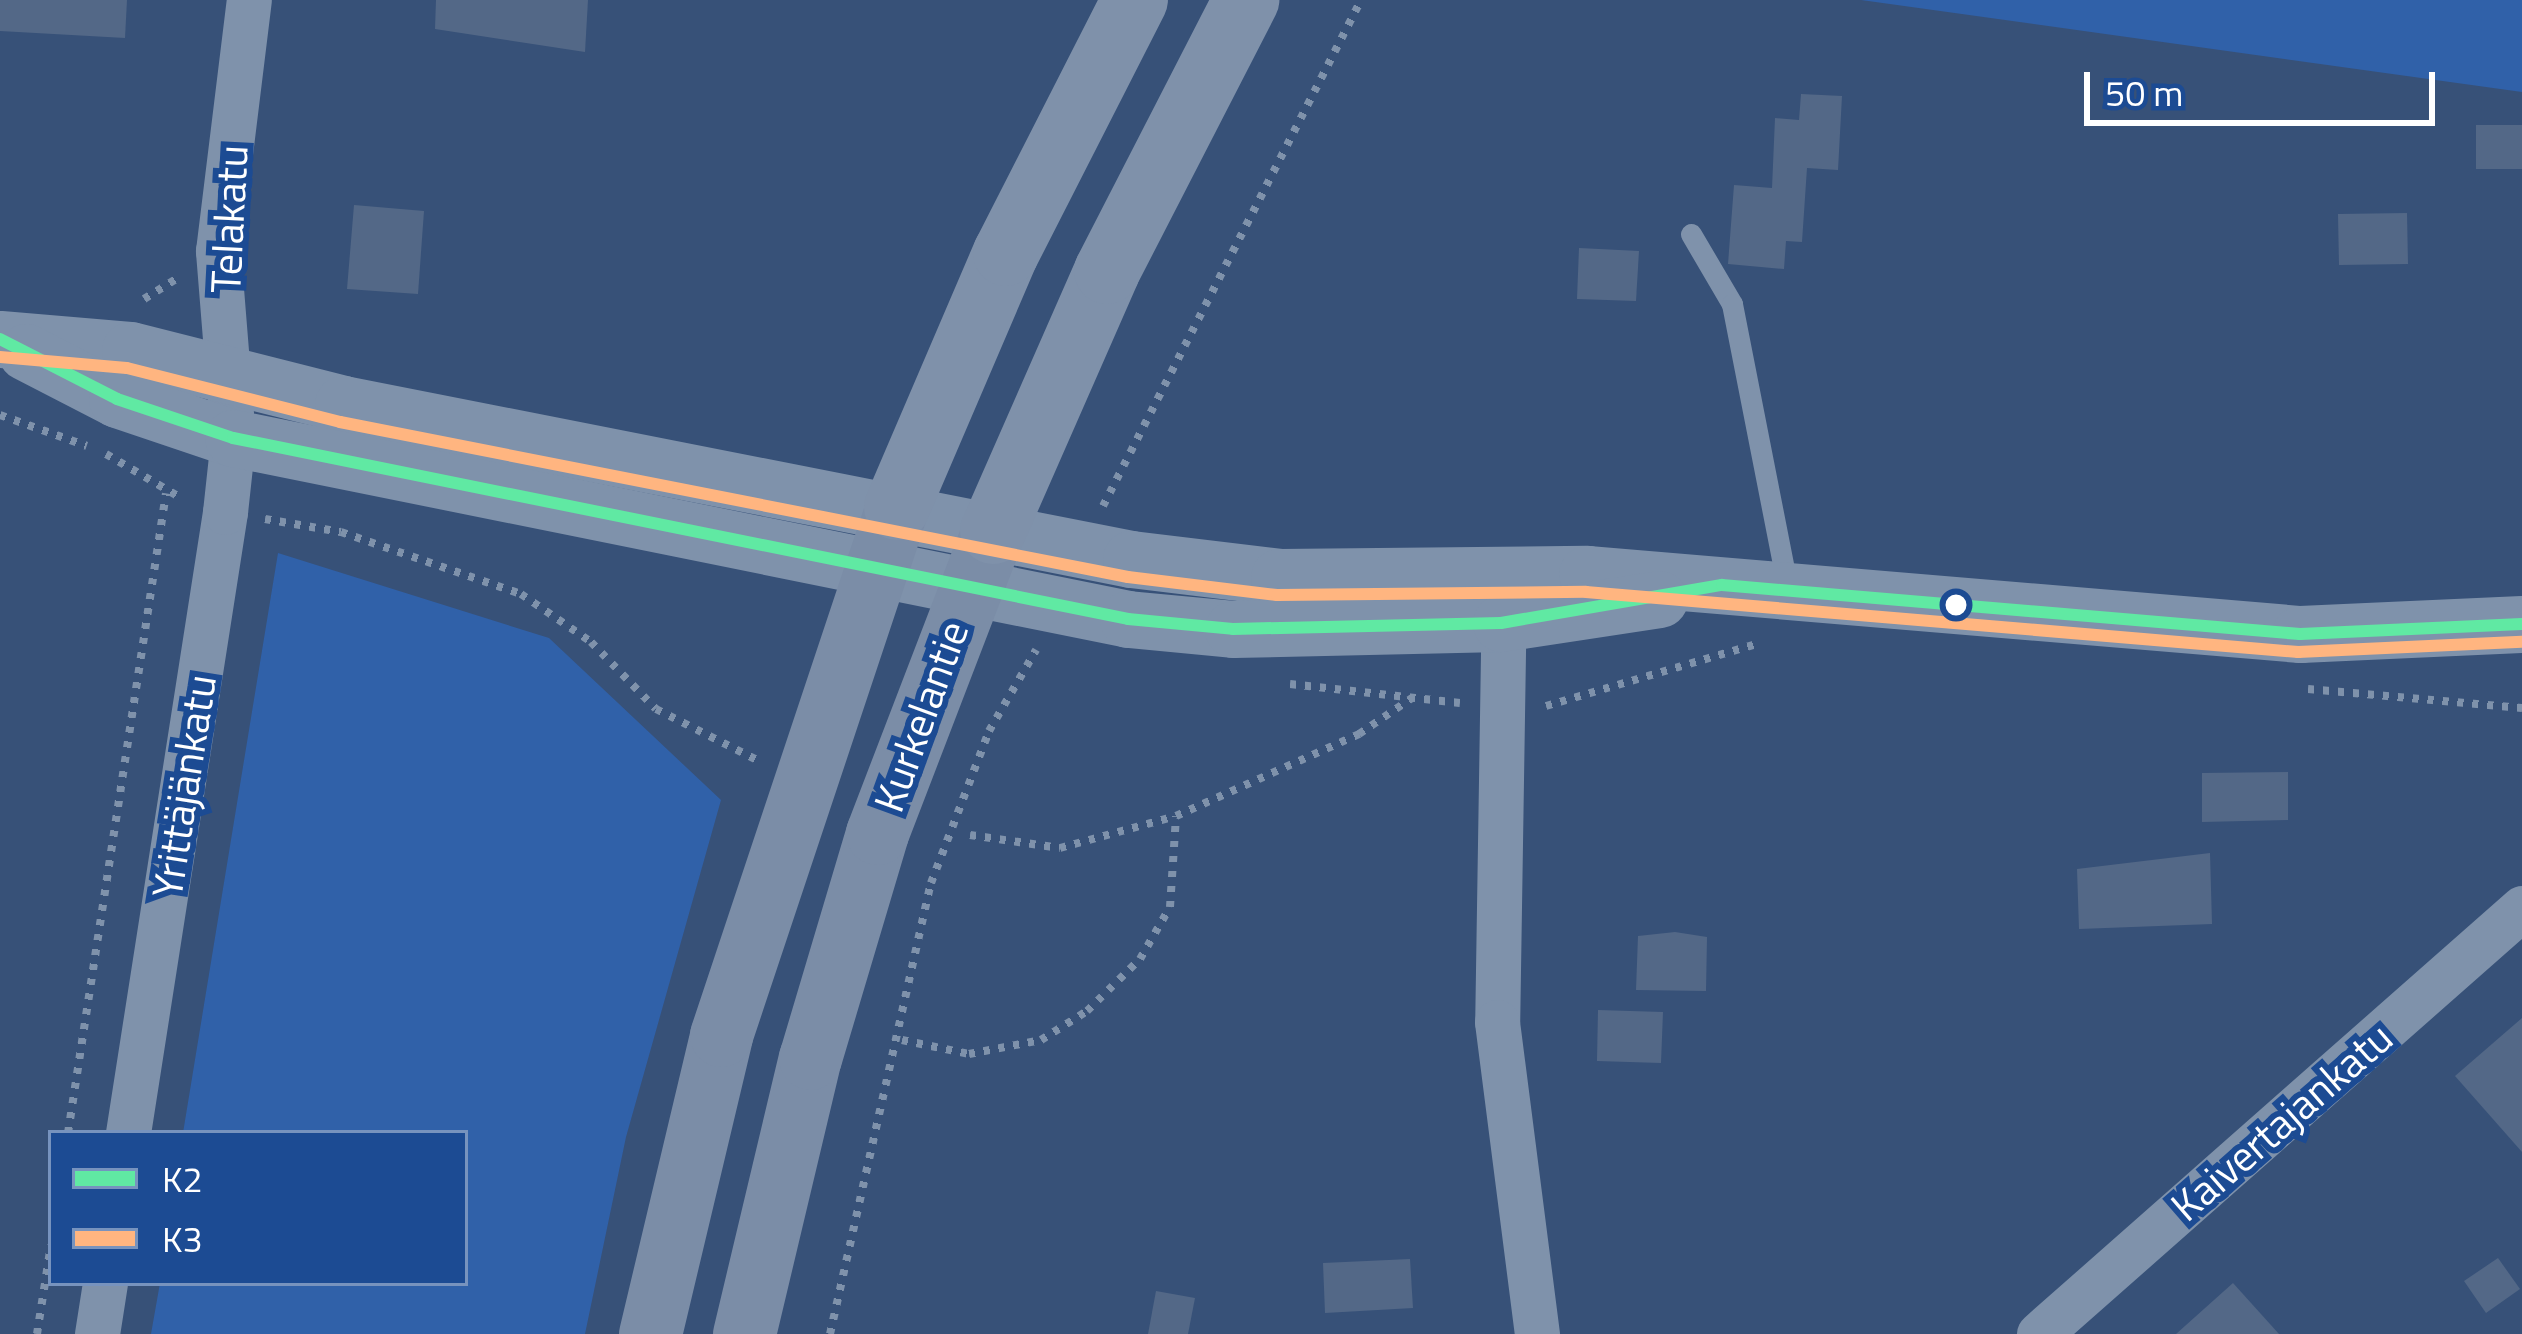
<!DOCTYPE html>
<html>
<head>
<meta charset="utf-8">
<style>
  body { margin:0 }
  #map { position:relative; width:2522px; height:1334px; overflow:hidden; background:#375178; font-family:"Titillium Web",sans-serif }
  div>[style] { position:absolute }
  .green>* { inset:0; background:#3061a9 }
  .building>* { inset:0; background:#536887 }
  .path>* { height:8px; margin-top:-4px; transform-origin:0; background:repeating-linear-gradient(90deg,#7f92ab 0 6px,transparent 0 15px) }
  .service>* { height:21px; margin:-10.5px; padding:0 10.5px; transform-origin:10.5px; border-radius:10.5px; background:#7f92ab }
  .minor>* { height:45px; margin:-22.5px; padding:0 22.5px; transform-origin:22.5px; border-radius:22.5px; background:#7f92ab }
  .tertiary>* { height:57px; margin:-28.5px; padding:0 28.5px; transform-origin:28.5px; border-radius:28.5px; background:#7f92ab }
  .secondary>* { height:63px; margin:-31.5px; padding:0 31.5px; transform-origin:31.5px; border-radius:31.5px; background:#7b8da7 }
  .motorway>* { height:66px; margin:-33px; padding:0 33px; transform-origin:33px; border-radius:33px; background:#7f91aa }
  .bus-1>* { height:12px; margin:-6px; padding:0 6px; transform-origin:6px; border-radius:6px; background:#60e9a3 }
  .bus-2>* { height:12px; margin:-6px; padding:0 6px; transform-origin:6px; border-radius:6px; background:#ffb580 }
  .dots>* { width:33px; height:33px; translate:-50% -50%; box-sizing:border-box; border:6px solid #1c4b93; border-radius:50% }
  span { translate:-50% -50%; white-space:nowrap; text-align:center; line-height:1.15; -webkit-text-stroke:12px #1c4b93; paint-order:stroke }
  .street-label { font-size:42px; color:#fff }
  .legend { position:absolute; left:48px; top:1130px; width:420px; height:156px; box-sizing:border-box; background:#1c4b93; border:3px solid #7793be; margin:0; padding:15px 21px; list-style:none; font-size:36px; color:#fff }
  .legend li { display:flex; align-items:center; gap:24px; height:60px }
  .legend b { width:60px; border:3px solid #7793be }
  .scale { position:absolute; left:2084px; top:72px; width:351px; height:54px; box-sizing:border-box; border:6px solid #fff; border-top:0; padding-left:15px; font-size:36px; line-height:42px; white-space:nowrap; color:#fff; -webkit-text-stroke:9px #1c4b93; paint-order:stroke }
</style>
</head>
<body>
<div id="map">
  <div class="green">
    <div style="clip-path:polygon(1861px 0,2522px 0,2522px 92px)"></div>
    <div style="clip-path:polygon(278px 553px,549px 638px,721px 800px,626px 1137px,585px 1334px,151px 1334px,160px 1283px,465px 1283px,465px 1133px,183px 1133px)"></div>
  </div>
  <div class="building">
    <div style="clip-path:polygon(0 0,127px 0,125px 38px,0 31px)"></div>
    <div style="clip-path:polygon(436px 0,588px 0,585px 52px,435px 29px)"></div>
    <div style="clip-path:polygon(1801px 94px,1842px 96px,1838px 170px,1807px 168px,1802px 242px,1786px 241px,1784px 269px,1728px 264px,1734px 185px,1772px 188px,1775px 118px,1799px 120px)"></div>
    <div style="clip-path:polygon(2476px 125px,2522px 125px,2522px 169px,2476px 169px)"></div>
    <div style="clip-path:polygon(354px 205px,424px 211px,418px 294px,347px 289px)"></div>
    <div style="clip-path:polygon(2407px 213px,2408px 264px,2339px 265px,2338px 214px)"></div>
    <div style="clip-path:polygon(1579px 248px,1639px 251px,1636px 301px,1577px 299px)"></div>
    <div style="clip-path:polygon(2288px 772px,2288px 820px,2202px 822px,2202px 773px)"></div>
    <div style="clip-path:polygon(2210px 853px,2212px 924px,2079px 929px,2077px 869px)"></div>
    <div style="clip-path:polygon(1675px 932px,1707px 937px,1706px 991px,1636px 990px,1638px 936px)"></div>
    <div style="clip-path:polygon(1598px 1010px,1663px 1012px,1661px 1063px,1597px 1061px)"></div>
    <div style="clip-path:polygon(2522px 1018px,2522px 1152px,2455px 1076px)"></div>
    <div style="clip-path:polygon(2498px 1258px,2520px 1289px,2486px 1313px,2464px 1281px)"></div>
    <div style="clip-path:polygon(1410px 1259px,1413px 1308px,1325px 1313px,1323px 1263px)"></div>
    <div style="clip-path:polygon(2233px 1283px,2279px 1334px,2176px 1334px)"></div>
    <div style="clip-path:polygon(1156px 1291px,1195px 1298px,1188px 1334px,1148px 1334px)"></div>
  </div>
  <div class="path">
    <div style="left:144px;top:299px;width:39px;rotate:-32deg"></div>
    <div style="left:0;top:415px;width:92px;rotate:19.6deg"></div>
    <div style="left:106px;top:454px;width:87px;rotate:30.4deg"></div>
    <div style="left:1103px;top:506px;width:568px;rotate:-62.98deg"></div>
    <div style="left:265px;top:519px;width:77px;rotate:9.7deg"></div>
    <div style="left:341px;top:532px;width:190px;rotate:19deg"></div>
    <div style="left:521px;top:594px;width:85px;rotate:34.4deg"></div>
    <div style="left:591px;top:642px;width:93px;rotate:45.9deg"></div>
    <div style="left:656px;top:709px;width:115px;rotate:26.8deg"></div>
    <div style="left:1290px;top:684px;width:171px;rotate:6.4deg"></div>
    <div style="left:2308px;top:689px;width:215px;rotate:5.1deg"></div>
    <div style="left:1546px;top:706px;width:219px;rotate:-16.4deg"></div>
    <div style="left:970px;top:835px;width:91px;rotate:8.2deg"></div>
    <div style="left:1060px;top:848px;width:120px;rotate:-15.4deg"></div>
    <div style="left:1176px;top:816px;width:201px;rotate:-24.1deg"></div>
    <div style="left:1359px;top:734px;width:64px;rotate:-34.2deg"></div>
    <div style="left:902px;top:1040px;width:68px;rotate:11.8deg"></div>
    <div style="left:969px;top:1054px;width:73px;rotate:-11deg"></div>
    <div style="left:1041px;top:1040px;width:54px;rotate:-32.2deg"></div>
    <div style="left:1087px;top:1011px;width:74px;rotate:-44.5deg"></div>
    <div style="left:1140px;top:959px;width:60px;rotate:-60deg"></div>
    <div style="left:1170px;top:907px;width:91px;rotate:-86.2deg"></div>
    <div style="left:68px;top:1133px;width:647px;rotate:-81.29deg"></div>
    <div style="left:37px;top:1334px;width:90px;rotate:-81.1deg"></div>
    <div style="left:830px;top:1334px;width:462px;rotate:-77.4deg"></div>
    <div style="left:931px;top:883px;width:163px;rotate:-69.1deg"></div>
    <div style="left:989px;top:731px;width:94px;rotate:-59.9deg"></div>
  </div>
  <div class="service">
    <div style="left:1691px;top:234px;width:81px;rotate:59.6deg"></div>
    <div style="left:1732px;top:304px;width:291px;rotate:78.9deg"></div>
  </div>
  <div class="minor">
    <div style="left:1504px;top:589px;width:433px;rotate:90.9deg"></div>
    <div style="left:1497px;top:1022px;width:315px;rotate:82.7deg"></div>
    <div style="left:128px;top:1133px;width:629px;rotate:-81.12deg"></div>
    <div style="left:225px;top:512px;width:74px;rotate:-83.8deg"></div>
    <div style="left:233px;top:438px;width:188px;rotate:-94.6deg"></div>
    <div style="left:218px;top:251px;width:253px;rotate:-83deg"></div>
    <div style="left:97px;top:1334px;width:52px;rotate:-81.1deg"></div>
    <div style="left:2039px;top:1334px;width:644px;rotate:-41.41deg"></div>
  </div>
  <div class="tertiary">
    <div style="left:0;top:339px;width:130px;rotate:4.8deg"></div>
    <div style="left:130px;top:350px;width:220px;rotate:14.2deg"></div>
    <div style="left:343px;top:404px;width:803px;rotate:11.13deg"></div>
    <div style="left:1131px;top:559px;width:149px;rotate:6.9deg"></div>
    <div style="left:1279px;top:577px;width:308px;rotate:-0.6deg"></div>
    <div style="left:1587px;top:574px;width:716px;rotate:4.81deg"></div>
    <div style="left:2300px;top:634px;width:222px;rotate:-2.6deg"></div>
    <div style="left:26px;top:352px;width:102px;rotate:27.3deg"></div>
    <div style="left:117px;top:399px;width:122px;rotate:18.6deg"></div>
    <div style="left:233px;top:438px;width:913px;rotate:11.43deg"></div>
    <div style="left:1128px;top:619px;width:105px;rotate:5.4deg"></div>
    <div style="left:1233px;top:629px;width:268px;rotate:-1.3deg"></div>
    <div style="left:1501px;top:623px;width:160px;rotate:-8.6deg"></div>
  </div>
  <div class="secondary">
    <div style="left:650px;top:1334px;width:307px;rotate:-76.6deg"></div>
    <div style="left:721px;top:1035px;width:557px;rotate:-71.57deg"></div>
    <div style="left:744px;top:1334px;width:284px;rotate:-76.6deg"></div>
    <div style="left:810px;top:1058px;width:235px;rotate:-73.4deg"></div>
    <div style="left:877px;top:833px;width:324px;rotate:-69deg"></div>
  </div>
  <div class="motorway">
    <div style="left:897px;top:507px;width:276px;rotate:-66.8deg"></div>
    <div style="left:1006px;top:253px;width:284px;rotate:-63deg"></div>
    <div style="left:993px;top:531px;width:284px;rotate:-66.3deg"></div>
    <div style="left:1107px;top:271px;width:305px;rotate:-62.8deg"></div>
  </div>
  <div class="bus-1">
    <div style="left:0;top:339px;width:131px;rotate:27.1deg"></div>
    <div style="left:117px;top:399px;width:122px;rotate:18.6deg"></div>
    <div style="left:233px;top:438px;width:913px;rotate:11.43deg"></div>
    <div style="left:1128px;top:619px;width:105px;rotate:5.4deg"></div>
    <div style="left:1233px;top:629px;width:268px;rotate:-1.3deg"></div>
    <div style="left:1501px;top:623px;width:224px;rotate:-9.8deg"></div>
    <div style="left:1722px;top:585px;width:580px;rotate:4.85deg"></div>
    <div style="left:2300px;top:634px;width:222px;rotate:-2.6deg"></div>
  </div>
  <div class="bus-2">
    <div style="left:0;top:357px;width:127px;rotate:5deg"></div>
    <div style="left:127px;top:368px;width:220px;rotate:14.2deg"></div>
    <div style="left:340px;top:422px;width:803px;rotate:11.13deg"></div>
    <div style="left:1128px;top:577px;width:150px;rotate:6.9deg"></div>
    <div style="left:1277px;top:595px;width:309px;rotate:-0.6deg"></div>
    <div style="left:1586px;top:592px;width:715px;rotate:4.82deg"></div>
    <div style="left:2298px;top:652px;width:224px;rotate:-2.6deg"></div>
  </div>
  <div class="dots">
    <div style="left:1956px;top:605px;background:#fff"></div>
  </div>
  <div class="street-label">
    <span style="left:228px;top:219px;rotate:-87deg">Telakatu</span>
    <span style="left:920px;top:716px;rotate:-70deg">Kurkelantie</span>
    <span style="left:183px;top:786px;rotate:-81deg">Yrittäjänkatu</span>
    <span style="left:2281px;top:1121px;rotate:-41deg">Kaivertajankatu</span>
  </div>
  <ul class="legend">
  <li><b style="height:15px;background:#60e9a3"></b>K2</li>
  <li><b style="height:15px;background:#ffb580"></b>K3</li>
  </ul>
  <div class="scale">50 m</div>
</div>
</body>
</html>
